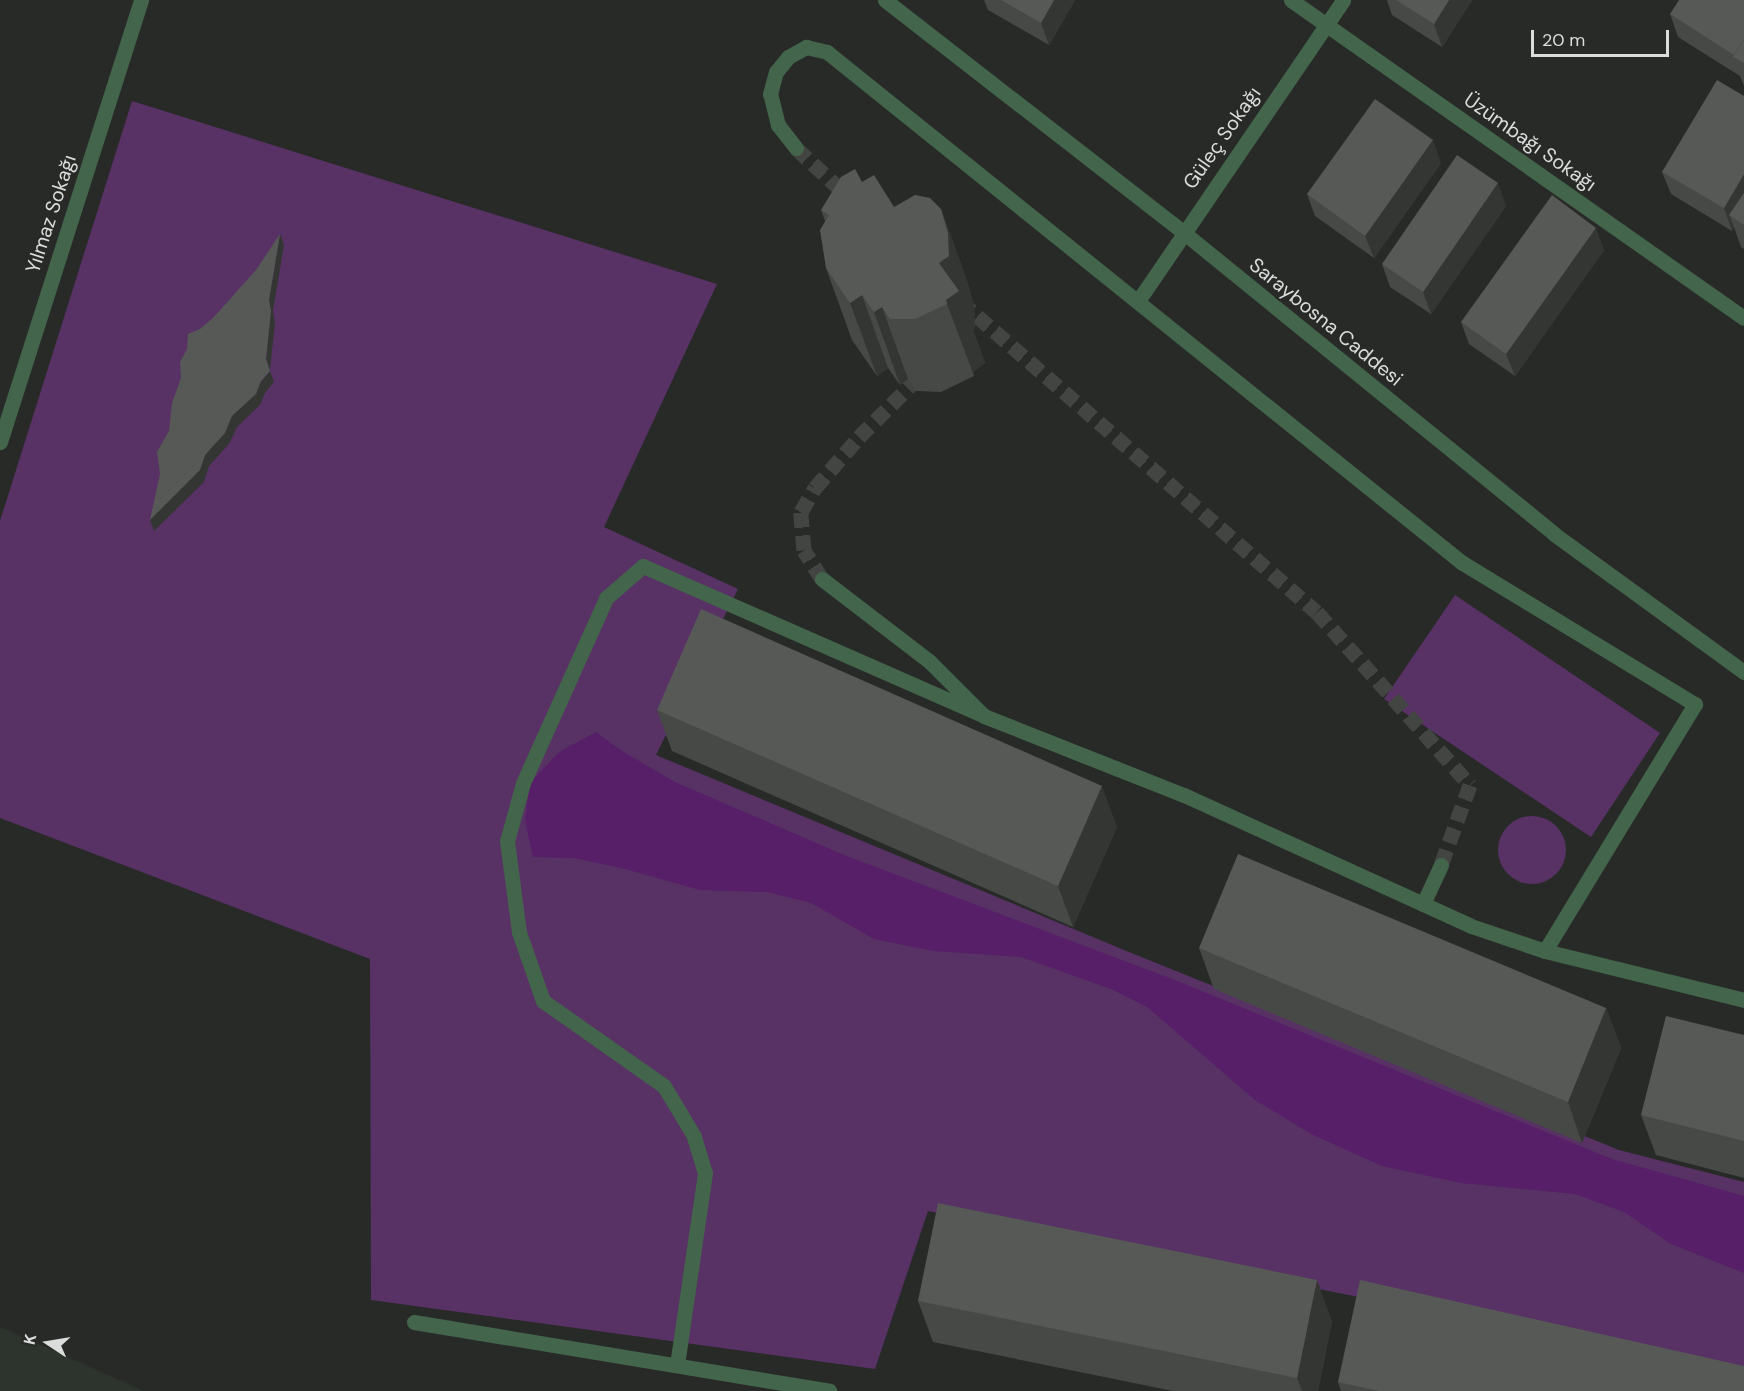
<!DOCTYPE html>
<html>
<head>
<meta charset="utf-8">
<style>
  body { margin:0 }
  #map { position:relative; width:1744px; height:1391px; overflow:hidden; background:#282a28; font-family:"DM Sans",sans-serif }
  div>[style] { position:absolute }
  .built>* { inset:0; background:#2d342e }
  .green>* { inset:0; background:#583165 }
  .round { border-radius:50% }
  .water>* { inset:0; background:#561f67 }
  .street-tunnel>* { height:15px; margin-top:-7.5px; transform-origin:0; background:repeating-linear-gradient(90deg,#434543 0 15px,transparent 0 23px) }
  .street>* { height:15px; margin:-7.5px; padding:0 7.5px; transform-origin:7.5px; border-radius:7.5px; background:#43654b }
  .wall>* { inset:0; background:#474947 }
  .shaded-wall>* { inset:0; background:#343634 }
  .building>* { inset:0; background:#575957 }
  span { translate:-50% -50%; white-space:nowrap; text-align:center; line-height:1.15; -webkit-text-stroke:4.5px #282a28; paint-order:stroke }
  .street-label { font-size:20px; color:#dbdddc }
  .north { position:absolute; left:18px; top:1313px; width:60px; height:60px; -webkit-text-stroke:4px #282a28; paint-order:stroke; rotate:282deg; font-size:16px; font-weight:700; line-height:24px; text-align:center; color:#dbdddc }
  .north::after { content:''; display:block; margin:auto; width:21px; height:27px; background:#dbdddc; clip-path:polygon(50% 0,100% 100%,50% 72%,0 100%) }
  .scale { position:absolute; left:1531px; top:30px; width:138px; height:27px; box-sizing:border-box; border:3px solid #dbdddc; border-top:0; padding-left:8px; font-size:18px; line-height:21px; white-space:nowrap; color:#dbdddc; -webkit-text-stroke:4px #282a28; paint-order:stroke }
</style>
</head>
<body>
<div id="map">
  <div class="built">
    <div style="clip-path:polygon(0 1327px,144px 1391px,0 1391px)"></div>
  </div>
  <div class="green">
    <div style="clip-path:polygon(132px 101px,717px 284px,604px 527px,738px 589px,656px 755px,1124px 950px,1619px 1150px,1744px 1182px,1744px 1374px,928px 1211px,875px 1369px,371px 1300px,370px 959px,0 818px,0 521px)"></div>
    <div style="clip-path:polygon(1455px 595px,1660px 733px,1591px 837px,1384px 699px)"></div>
    <div class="round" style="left:1498px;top:816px;width:68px;height:68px"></div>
  </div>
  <div class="water">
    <div style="clip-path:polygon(596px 732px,622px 751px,675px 782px,844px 855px,1175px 980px,1612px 1159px,1744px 1196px,1744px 1273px,1671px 1244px,1624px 1212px,1575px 1194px,1461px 1183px,1382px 1166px,1311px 1134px,1255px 1100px,1147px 1007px,1111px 989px,1021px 957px,933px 951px,874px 939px,811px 903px,767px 892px,700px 890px,625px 869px,574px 858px,533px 857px,525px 821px,530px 783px,559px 752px)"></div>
  </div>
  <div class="street-tunnel">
    <div style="left:796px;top:148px;width:75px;rotate:42.8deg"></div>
    <div style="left:960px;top:301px;width:473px;rotate:41.1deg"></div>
    <div style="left:1317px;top:612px;width:231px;rotate:48.5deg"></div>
    <div style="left:1470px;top:785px;width:85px;rotate:109.9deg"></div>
    <div style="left:822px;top:579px;width:34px;rotate:-122deg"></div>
    <div style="left:804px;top:550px;width:38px;rotate:-95deg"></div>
    <div style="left:801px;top:512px;width:28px;rotate:-60deg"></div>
    <div style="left:815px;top:488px;width:67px;rotate:-49.2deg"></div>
    <div style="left:859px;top:437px;width:93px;rotate:-45deg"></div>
  </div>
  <div class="street">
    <div style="left:885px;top:0;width:378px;rotate:37.9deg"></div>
    <div style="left:1183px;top:232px;width:478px;rotate:39.1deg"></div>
    <div style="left:1554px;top:534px;width:235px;rotate:36deg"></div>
    <div style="left:1291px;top:0;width:553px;rotate:35.07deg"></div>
    <div style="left:796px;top:148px;width:29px;rotate:-128deg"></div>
    <div style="left:778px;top:125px;width:32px;rotate:-104deg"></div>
    <div style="left:770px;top:94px;width:23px;rotate:-75deg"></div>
    <div style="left:776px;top:72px;width:19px;rotate:-51deg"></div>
    <div style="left:788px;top:57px;width:21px;rotate:-29deg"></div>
    <div style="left:806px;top:47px;width:22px;rotate:13deg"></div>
    <div style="left:827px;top:52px;width:814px;rotate:38.81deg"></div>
    <div style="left:1461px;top:562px;width:274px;rotate:31.3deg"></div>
    <div style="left:1695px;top:704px;width:289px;rotate:121.3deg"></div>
    <div style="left:1138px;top:301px;width:364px;rotate:-55.7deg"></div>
    <div style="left:0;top:442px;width:464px;rotate:-72.3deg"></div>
    <div style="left:822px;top:579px;width:136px;rotate:37.5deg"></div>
    <div style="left:930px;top:662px;width:76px;rotate:45deg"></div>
    <div style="left:984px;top:716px;width:215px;rotate:21.6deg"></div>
    <div style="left:1184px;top:795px;width:315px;rotate:24.5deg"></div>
    <div style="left:1471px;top:926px;width:78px;rotate:18.7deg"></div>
    <div style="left:1545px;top:951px;width:205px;rotate:13.8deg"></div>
    <div style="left:1423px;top:904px;width:43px;rotate:-65.2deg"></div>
    <div style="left:414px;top:1322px;width:421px;rotate:9.4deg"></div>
    <div style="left:677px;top:1365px;width:194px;rotate:-81.7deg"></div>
    <div style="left:705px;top:1173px;width:39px;rotate:-107deg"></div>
    <div style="left:694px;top:1136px;width:58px;rotate:-121deg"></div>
    <div style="left:664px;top:1086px;width:148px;rotate:-144.9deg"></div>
    <div style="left:543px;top:1001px;width:73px;rotate:-109.2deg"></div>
    <div style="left:519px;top:932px;width:92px;rotate:-97.5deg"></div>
    <div style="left:507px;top:841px;width:60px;rotate:-74.6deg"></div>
    <div style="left:523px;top:783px;width:203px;rotate:-65.8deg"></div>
    <div style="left:606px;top:598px;width:49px;rotate:-40.9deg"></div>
    <div style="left:643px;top:566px;width:373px;rotate:23.7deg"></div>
  </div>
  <div class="wall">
    <div style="clip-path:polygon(984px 0,1075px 0,1049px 45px,988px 10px)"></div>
    <div style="clip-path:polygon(1387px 0,1472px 0,1442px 47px,1392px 15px)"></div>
    <div style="clip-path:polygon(1744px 0,1744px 86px,1740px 76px,1678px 37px,1670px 14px)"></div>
    <div style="clip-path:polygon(1744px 96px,1744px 249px,1741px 247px,1734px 227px,1732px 231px,1671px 194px,1662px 172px)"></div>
    <div style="clip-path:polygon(1441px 163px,1374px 258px,1315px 216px,1307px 194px)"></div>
    <div style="clip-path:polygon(862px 182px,894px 207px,941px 209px,967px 281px,974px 306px,975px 328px,973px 330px,985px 363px,973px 372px,974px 376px,941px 392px,917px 391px,908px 379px,900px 385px,888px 368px,877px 376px,852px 340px,826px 268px,825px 221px,821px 210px)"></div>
    <div style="clip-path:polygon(1506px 206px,1431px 314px,1390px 287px,1382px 264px)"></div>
    <div style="clip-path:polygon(1604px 250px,1515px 376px,1469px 344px,1461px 322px)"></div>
    <div style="clip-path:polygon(657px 710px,1117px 827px,1073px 927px,672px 751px)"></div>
    <div style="clip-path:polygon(1199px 948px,1606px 1008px,1621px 1048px,1582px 1143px,1214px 989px)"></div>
    <div style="clip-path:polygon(1744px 1035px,1744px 1178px,1656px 1155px,1641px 1115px)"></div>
    <div style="clip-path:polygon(918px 1301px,1332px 1321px,1318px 1391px,1173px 1391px,933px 1342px)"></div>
    <div style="clip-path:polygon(1338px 1382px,1744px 1391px,1341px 1391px)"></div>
  </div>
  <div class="shaded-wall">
    <div style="clip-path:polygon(1054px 0,1075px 0,1049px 45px,1041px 23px)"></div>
    <div style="clip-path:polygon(1449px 0,1472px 0,1442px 47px,1434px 24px)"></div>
    <div style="clip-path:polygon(1433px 140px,1441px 163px,1374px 258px,1365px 236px)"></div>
    <div style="clip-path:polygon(1744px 174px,1744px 210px,1729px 215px,1734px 227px,1732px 231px,1724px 208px)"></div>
    <div style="clip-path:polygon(1498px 183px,1506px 206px,1431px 314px,1423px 292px)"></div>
    <div style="clip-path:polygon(941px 209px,967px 281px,974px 306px,975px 328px,973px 330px,985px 363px,973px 372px,974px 376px,947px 304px,939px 263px)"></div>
    <div style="clip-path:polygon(1596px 228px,1604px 250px,1515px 376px,1506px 354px)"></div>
    <div style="clip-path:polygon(280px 234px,284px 245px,273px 311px,275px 323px,270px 370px,266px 359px,269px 300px)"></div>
    <div style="clip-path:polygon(862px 295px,888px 368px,877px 376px,850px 303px)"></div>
    <div style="clip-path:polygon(882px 307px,908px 379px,900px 385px,874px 312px)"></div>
    <div style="clip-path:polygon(270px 371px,274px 382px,265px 393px,260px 405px,237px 427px,229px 444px,209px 466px,204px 482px,154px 531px,150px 520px,205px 455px,232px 416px)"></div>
    <div style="clip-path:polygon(1102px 786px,1117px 827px,1073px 927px,1058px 886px)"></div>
    <div style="clip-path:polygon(1606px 1008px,1621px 1048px,1582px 1143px,1568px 1102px)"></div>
    <div style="clip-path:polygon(1317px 1280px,1332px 1321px,1318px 1391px,1302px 1391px,1297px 1378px)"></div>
  </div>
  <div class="building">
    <div style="clip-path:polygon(1001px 0,1054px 0,1041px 23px)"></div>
    <div style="clip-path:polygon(1396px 0,1449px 0,1434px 24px)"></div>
    <div style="clip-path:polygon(1679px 0,1744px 0,1744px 39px,1734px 55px,1670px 14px)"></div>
    <div style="clip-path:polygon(1744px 40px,1744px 63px,1733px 57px)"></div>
    <div style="clip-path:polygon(1717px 80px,1744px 96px,1744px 174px,1724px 208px,1662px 172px)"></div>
    <div style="clip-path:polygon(1375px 99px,1433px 140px,1365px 236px,1307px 194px)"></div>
    <div style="clip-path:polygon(1457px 155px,1498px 183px,1423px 292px,1382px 264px)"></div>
    <div style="clip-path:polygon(855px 169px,862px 182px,874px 175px,894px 207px,915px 195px,930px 198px,941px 209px,948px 233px,949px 256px,939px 263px,959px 291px,946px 300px,947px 304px,915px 319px,890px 319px,882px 307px,874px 312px,862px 295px,850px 303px,826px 268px,820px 230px,829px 215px,821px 210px,841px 177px)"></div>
    <div style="clip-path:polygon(1744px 193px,1744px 225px,1729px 215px)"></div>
    <div style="clip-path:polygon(1552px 195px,1596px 228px,1506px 354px,1461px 322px)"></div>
    <div style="clip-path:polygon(280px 234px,269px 300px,271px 311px,266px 359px,270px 371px,261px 381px,256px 394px,232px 416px,225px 433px,205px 455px,200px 470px,150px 520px,160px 474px,157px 452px,169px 431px,172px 403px,181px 378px,180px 362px,187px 349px,188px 334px,200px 329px,213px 318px,256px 270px)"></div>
    <div style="clip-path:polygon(701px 609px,1102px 786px,1058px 886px,657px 710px)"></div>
    <div style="clip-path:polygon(1238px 854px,1606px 1008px,1568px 1102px,1199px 948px)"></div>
    <div style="clip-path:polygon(1666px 1016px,1744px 1035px,1744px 1141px,1641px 1115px)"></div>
    <div style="clip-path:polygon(938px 1203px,1317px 1280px,1297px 1378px,918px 1301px)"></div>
    <div style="clip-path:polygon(1360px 1280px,1744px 1366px,1744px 1391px,1379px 1391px,1338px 1382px)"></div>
  </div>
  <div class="street-label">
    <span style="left:1222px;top:138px;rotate:-55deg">Güleç Sokağı</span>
    <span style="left:1530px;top:142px;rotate:35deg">Üzümbağı Sokağı</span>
    <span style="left:51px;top:214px;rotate:-72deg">Yılmaz Sokağı</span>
    <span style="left:1326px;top:322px;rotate:39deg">Saraybosna Caddesi</span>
  </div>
  <div class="north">K</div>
  <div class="scale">20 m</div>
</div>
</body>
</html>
